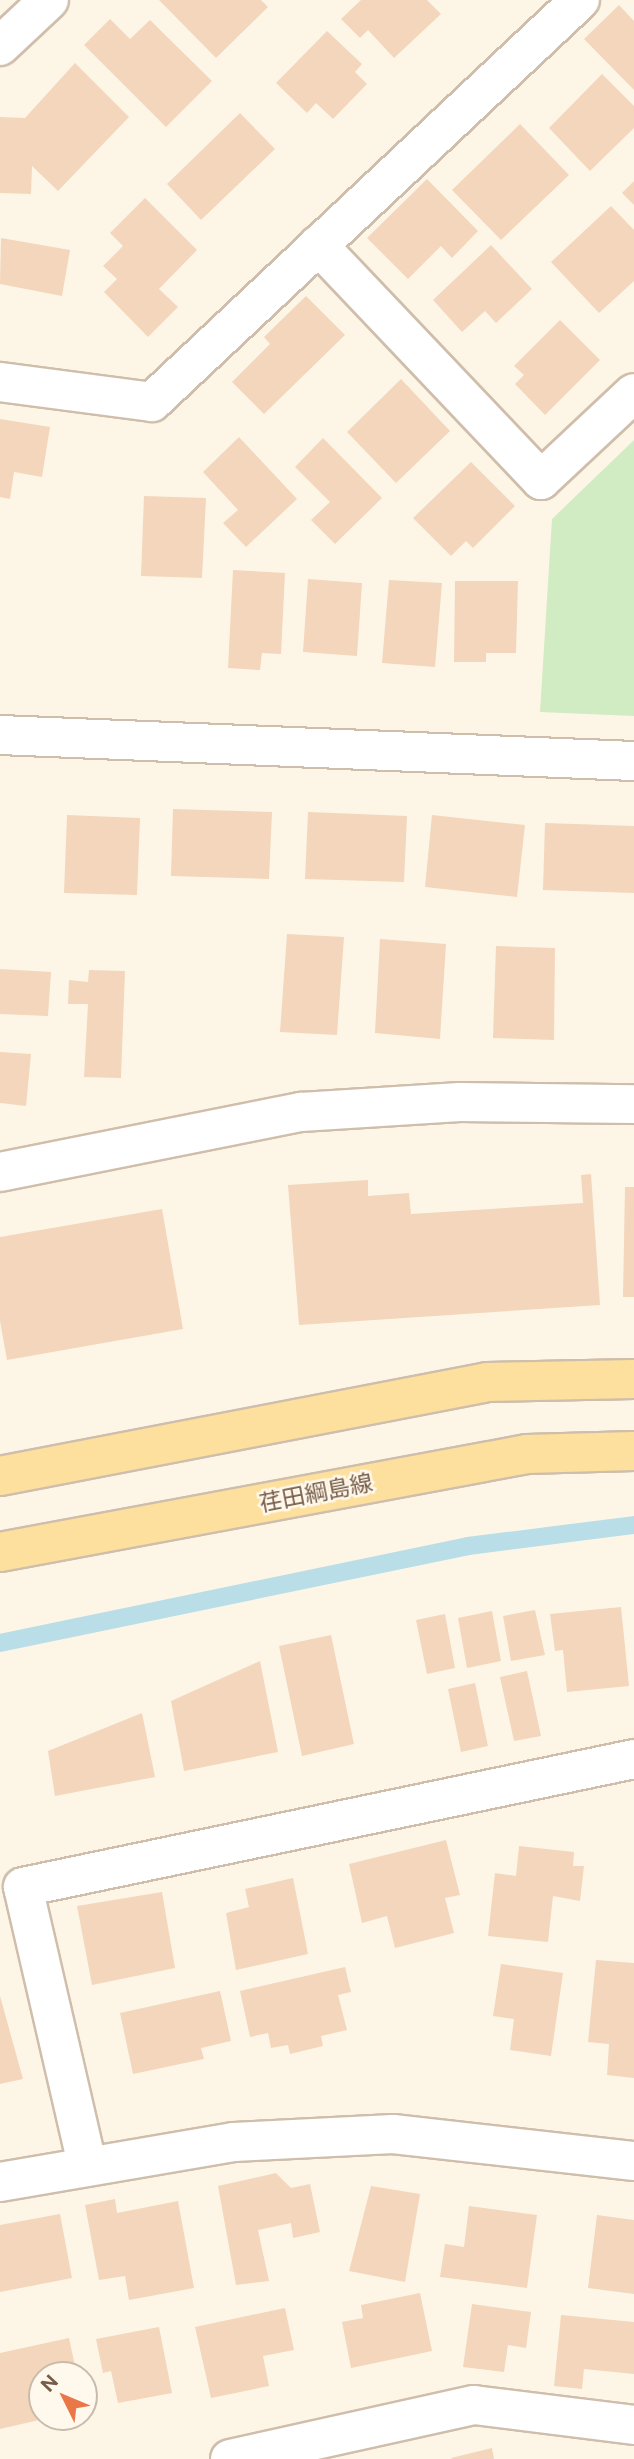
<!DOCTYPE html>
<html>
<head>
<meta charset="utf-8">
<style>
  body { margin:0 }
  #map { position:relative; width:634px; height:2459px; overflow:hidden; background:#fdf6e6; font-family:"Public Sans","Noto Sans JP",sans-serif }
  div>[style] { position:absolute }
  .green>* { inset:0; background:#d1ebc3 }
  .stream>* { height:18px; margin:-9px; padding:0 9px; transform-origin:9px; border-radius:9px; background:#b9dee8 }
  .building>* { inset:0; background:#f3d6bc }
  .roads { filter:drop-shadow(2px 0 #cfbeab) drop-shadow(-2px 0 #cfbeab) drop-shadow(0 2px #cfbeab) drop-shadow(0 -2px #cfbeab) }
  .minor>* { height:38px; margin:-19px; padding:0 19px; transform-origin:19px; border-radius:19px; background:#fff }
  .major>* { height:38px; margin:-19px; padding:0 19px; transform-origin:19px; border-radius:19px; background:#fde09d }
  span { translate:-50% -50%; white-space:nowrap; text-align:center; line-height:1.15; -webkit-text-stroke:5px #fff9ed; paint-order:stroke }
  .street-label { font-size:23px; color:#775d49 }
  .north { position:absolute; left:28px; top:2361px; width:70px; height:70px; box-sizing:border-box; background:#fff9ed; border:2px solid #c9bbab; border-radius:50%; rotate:313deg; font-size:19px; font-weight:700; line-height:28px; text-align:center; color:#775d49 }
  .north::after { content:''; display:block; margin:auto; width:24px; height:32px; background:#ea7747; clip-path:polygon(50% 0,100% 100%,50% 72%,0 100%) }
</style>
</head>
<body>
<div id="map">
  <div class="green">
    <div style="clip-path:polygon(634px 440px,634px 716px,540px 712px,552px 519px)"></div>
  </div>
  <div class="stream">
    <div style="left:0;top:1643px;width:478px;rotate:-11.7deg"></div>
    <div style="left:468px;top:1546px;width:167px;rotate:-7.2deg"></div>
  </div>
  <div class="building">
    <div style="clip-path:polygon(159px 0,261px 0,268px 7px,216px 58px)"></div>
    <div style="clip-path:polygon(361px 0,427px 0,441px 14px,394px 58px,368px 30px,360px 38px,341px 19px)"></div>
    <div style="clip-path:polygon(619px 5px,634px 21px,634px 90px,584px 39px)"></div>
    <div style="clip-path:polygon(110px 19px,130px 39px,150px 20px,212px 81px,166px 127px,84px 45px)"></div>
    <div style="clip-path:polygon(327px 31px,362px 64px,355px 72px,367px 84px,333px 119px,316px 103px,307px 113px,276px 83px)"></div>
    <div style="clip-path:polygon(75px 63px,129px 117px,58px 191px,32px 166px,31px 194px,0 193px,0 117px,25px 118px)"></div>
    <div style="clip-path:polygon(602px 74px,634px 106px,634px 128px,590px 171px,549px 128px)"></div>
    <div style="clip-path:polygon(240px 113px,275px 149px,201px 220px,167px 184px)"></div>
    <div style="clip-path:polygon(520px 124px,569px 175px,501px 240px,452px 190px)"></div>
    <div style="clip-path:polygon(427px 179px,478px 231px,452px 258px,441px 246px,408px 279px,367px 238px)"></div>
    <div style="clip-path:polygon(634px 181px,634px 205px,622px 193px)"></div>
    <div style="clip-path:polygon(145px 198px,197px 250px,159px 289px,178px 307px,148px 337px,104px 292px,117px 279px,103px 266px,123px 246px,110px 233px)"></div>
    <div style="clip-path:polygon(611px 206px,634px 230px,634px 281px,599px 313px,551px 262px)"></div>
    <div style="clip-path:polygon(1px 238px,70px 250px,62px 296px,0 284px)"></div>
    <div style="clip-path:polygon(491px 245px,532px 289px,496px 323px,485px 311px,462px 332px,433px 300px)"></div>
    <div style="clip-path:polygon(306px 296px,345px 335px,264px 414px,232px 382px,270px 344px,264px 337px)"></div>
    <div style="clip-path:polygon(560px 320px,600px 360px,545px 415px,515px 384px,524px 375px,514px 366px)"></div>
    <div style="clip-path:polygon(401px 379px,450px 431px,396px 483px,347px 432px)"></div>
    <div style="clip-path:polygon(0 419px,50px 427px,42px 477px,14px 472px,10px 499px,0 497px)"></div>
    <div style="clip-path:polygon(239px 437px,297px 499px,246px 547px,223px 523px,238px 510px,203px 472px)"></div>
    <div style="clip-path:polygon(323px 438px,382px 498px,335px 544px,311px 520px,330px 502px,295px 467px)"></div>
    <div style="clip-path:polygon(471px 462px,515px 506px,473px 548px,466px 541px,451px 556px,413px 518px)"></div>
    <div style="clip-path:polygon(144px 496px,206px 498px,202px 578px,141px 576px)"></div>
    <div style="clip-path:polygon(233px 570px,285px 573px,281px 654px,262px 653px,260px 670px,228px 668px)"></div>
    <div style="clip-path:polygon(308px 579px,362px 583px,357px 656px,303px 652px)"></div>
    <div style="clip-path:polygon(389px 580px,442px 583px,435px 667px,382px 663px)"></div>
    <div style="clip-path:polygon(455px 581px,518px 581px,516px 653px,486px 653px,486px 662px,454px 662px)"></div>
    <div style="clip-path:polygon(173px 809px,272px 812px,269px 879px,171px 876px)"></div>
    <div style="clip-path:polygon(308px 812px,407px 816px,404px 882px,305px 879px)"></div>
    <div style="clip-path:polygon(67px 815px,140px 818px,137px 895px,64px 893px)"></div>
    <div style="clip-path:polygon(432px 815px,525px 825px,517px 897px,425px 887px)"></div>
    <div style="clip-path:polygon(545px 823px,634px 826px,634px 893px,543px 890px)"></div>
    <div style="clip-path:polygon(287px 934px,344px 937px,337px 1035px,280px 1032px)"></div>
    <div style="clip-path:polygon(380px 939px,446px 944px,440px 1039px,375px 1033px)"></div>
    <div style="clip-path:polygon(496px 946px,555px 948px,554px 1040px,493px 1038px)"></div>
    <div style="clip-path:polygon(0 969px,51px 972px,48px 1016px,0 1014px)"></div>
    <div style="clip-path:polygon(89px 970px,125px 971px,121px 1078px,84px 1077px,88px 1004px,68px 1004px,69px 980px,88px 982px)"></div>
    <div style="clip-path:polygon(0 1052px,31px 1054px,26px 1106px,0 1103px)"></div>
    <div style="clip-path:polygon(591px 1174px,600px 1305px,299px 1325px,288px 1185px,368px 1180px,368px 1196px,409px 1193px,411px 1214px,583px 1203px,581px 1175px)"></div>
    <div style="clip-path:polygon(625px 1187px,634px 1187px,634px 1297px,623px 1297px)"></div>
    <div style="clip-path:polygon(162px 1209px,183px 1329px,7px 1360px,0 1321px,0 1237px)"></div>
    <div style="clip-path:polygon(621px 1607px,629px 1686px,567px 1692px,563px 1650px,555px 1651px,550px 1614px)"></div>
    <div style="clip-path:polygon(535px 1610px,545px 1655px,511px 1661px,503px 1616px)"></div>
    <div style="clip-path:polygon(492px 1611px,501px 1661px,467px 1668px,458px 1618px)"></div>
    <div style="clip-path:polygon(445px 1614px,455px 1668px,427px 1674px,416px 1620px)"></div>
    <div style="clip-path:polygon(331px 1635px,354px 1744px,302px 1756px,279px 1646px)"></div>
    <div style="clip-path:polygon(260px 1661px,278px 1752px,184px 1771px,171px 1701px)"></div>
    <div style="clip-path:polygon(527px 1671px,541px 1736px,514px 1741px,500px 1677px)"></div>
    <div style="clip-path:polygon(475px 1683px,488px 1746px,461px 1752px,448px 1689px)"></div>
    <div style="clip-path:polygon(142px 1713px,155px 1777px,55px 1796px,48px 1751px)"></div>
    <div style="clip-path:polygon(446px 1840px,460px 1895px,445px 1898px,454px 1933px,395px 1948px,387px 1916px,362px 1923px,349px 1864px)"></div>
    <div style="clip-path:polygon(519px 1846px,574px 1852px,573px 1866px,584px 1866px,580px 1901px,553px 1896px,548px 1942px,488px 1936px,495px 1873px,516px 1876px)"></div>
    <div style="clip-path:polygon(293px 1878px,308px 1954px,236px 1970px,226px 1913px,249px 1907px,245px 1889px)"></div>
    <div style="clip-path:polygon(162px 1892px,175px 1968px,92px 1985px,77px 1906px)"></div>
    <div style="clip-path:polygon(596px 1960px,634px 1963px,634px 2078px,607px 2075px,609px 2044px,588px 2042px)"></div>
    <div style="clip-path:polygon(501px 1964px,563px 1973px,551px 2056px,510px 2050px,514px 2019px,493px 2016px)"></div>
    <div style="clip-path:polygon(345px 1967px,351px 1992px,338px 1995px,347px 2030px,321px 2036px,323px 2046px,290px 2054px,288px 2045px,271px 2048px,268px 2033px,250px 2037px,240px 1991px)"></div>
    <div style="clip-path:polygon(220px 1991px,231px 2041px,201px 2048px,204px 2059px,133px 2074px,120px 2013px)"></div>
    <div style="clip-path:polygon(0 1996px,23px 2079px,0 2084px)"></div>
    <div style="clip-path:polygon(276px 2173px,291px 2188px,310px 2184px,320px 2232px,293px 2238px,291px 2223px,258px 2230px,269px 2281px,236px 2285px,218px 2186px)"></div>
    <div style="clip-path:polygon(371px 2186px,420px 2194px,405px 2282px,349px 2271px)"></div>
    <div style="clip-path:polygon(115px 2199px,117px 2213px,178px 2201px,194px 2288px,129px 2300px,125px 2276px,99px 2280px,85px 2205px)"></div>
    <div style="clip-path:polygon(469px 2206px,537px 2215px,527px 2288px,440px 2277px,445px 2244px,464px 2247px)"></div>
    <div style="clip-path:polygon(60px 2214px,72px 2278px,0 2292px,0 2225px)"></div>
    <div style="clip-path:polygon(597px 2215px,634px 2220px,634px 2294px,588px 2288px)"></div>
    <div style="clip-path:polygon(420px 2293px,432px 2351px,351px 2368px,342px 2322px,363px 2318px,361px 2305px)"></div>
    <div style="clip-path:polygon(472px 2304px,531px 2312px,526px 2348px,508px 2345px,504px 2372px,463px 2367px)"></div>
    <div style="clip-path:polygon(285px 2308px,294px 2350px,263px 2356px,269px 2386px,211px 2398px,195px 2327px)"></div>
    <div style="clip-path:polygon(561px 2315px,634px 2322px,634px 2374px,584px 2369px,582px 2389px,554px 2386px)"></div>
    <div style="clip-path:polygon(159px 2327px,172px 2393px,118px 2403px,111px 2371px,103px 2373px,96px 2339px)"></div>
    <div style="clip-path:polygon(69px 2338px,77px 2375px,42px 2375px,42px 2417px,48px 2418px,0 2429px,0 2353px)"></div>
    <div style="clip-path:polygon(492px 2448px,494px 2459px,452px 2459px,451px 2458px)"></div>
  </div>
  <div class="roads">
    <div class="minor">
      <div style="left:0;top:46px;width:67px;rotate:-43.2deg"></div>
      <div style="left:318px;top:245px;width:324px;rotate:46.5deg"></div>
      <div style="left:541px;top:480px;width:127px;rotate:-43.1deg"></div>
      <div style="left:0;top:382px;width:153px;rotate:7.5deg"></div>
      <div style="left:152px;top:402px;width:587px;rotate:-43.21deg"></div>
      <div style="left:0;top:735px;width:635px;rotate:2.35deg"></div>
      <div style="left:0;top:1172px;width:307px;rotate:-11.3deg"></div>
      <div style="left:301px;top:1112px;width:159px;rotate:-3.6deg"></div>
      <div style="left:460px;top:1102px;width:174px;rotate:0.7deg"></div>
      <div style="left:87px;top:2164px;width:284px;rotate:-103deg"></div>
      <div style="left:23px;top:1887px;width:624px;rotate:-11.83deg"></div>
      <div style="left:0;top:2182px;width:237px;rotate:-9.7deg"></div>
      <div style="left:234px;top:2142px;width:159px;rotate:-2.9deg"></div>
      <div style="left:393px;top:2134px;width:243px;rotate:6.4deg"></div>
      <div style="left:230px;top:2459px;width:250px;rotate:-12.5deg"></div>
      <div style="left:474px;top:2405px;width:161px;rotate:7.1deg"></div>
    </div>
    <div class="major">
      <div style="left:0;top:1476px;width:496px;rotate:-10.9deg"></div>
      <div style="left:487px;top:1382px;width:147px;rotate:-1.2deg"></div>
      <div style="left:0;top:1552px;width:536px;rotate:-10.53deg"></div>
      <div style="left:527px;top:1454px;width:107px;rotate:-1.6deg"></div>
    </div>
  </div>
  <div class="street-label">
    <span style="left:316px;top:1493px;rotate:-11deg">荏田綱島線</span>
  </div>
  <div class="north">N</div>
</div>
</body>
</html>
